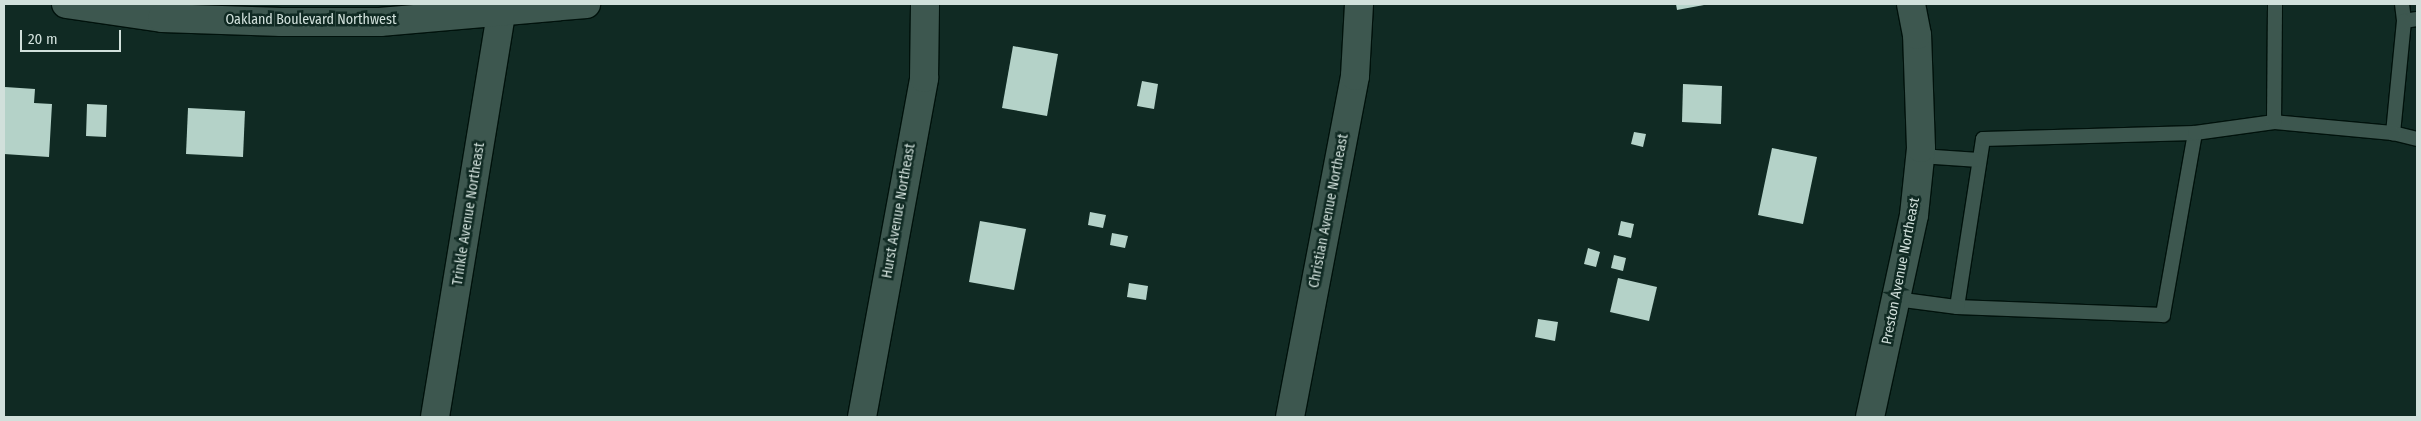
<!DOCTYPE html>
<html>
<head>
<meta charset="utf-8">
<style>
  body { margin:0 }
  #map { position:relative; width:2421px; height:421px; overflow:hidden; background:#102a23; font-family:"Fira Sans Condensed",sans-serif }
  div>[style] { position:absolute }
  .building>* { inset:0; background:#b4d2c8 }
  .roads { filter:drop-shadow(1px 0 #00120c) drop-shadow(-1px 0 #00120c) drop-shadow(0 1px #00120c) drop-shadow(0 -1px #00120c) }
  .service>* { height:14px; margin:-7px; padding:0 7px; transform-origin:7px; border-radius:7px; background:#3d574f }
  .minor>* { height:28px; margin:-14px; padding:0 14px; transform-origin:14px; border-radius:14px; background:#3d574f }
  .tertiary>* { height:28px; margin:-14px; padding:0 14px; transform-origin:14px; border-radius:14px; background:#3d574f }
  span { translate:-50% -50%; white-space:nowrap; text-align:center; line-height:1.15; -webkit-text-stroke:5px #102a23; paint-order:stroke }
  .street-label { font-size:14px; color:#d1e0db }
  .frame { position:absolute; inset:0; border:5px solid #d1e0db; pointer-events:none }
  .scale { position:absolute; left:20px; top:30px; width:101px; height:22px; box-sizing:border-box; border:2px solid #d1e0db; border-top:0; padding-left:6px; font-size:15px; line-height:18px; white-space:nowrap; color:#d1e0db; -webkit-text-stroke:4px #102a23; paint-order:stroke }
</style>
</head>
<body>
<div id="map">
  <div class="building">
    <div style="clip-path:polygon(1676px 4px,1703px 4px,1704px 5px,1677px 10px)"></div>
    <div style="clip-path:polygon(1013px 46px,1058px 54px,1047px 116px,1002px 108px)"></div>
    <div style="clip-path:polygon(1142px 81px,1158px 84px,1154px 109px,1137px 106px)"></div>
    <div style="clip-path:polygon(1683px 84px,1722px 86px,1721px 124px,1682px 122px)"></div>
    <div style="clip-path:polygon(5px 87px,35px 89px,34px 103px,52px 104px,49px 157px,4px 154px)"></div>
    <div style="clip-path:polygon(87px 104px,107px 105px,106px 137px,86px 136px)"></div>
    <div style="clip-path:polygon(188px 108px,245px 111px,243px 157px,186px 154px)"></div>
    <div style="clip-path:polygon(1634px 132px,1646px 134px,1643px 147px,1631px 144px)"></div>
    <div style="clip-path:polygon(1772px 148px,1817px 157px,1803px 224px,1758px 215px)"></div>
    <div style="clip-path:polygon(1090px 212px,1106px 215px,1103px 228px,1088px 225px)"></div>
    <div style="clip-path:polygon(980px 221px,1026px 229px,1014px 290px,969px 282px)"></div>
    <div style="clip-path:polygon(1621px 221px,1634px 224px,1631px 238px,1618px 235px)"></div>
    <div style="clip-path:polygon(1112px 233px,1128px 236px,1125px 248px,1110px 245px)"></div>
    <div style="clip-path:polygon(1588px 248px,1600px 252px,1596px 267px,1584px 264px)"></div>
    <div style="clip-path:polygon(1614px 255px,1626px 258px,1623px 271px,1611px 268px)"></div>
    <div style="clip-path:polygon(1618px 278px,1657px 287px,1649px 321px,1610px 312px)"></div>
    <div style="clip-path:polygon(1129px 283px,1148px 286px,1146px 300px,1127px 297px)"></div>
    <div style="clip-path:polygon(1538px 319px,1558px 322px,1555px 341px,1535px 337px)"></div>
  </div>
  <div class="roads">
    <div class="service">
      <div style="left:2402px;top:4px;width:17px;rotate:83deg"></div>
      <div style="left:2404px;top:21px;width:13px;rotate:-9deg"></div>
      <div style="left:2404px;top:21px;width:113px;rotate:95.6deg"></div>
      <div style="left:2393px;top:133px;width:25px;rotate:14deg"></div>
      <div style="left:2274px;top:122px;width:120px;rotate:5.3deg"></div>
      <div style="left:2195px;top:133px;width:185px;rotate:100deg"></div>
      <div style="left:2163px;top:315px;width:206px;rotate:-177.8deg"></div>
      <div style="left:1957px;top:307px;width:170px;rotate:-81.2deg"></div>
      <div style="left:1983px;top:139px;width:212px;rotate:-1.6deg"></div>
      <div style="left:2195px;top:133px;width:80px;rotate:-7.9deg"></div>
      <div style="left:2274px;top:122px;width:118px;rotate:-89.5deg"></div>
      <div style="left:1920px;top:156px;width:59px;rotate:3.9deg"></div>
      <div style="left:1896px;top:299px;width:62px;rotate:7.5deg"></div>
    </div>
    <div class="minor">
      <div style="left:435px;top:417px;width:419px;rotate:-80.7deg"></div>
      <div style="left:862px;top:417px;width:345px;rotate:-79.6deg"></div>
      <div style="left:924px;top:78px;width:74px;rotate:-89.2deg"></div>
      <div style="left:1290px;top:417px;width:347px;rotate:-79.2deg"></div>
      <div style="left:1355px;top:76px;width:72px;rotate:-86.8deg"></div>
    </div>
    <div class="tertiary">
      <div style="left:66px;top:4px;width:97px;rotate:8.3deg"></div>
      <div style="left:162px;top:18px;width:119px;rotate:1.9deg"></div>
      <div style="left:281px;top:22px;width:99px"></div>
      <div style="left:380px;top:22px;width:207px;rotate:-5deg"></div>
      <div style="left:1870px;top:417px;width:207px;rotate:-77.7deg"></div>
      <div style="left:1914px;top:215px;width:67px;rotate:-84deg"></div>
      <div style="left:1921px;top:148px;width:113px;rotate:-92deg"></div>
      <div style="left:1917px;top:35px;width:32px;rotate:-101deg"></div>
    </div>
  </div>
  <div class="street-label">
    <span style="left:311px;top:20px">Oakland Boulevard Northwest</span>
    <span style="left:899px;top:211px;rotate:-80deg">Hurst Avenue Northeast</span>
    <span style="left:1329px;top:211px;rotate:-79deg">Christian Avenue Northeast</span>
    <span style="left:469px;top:214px;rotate:-81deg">Trinkle Avenue Northeast</span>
    <span style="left:1901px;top:271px;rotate:-79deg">Preston Avenue Northeast</span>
  </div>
  <div class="frame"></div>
  <div class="scale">20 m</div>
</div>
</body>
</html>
